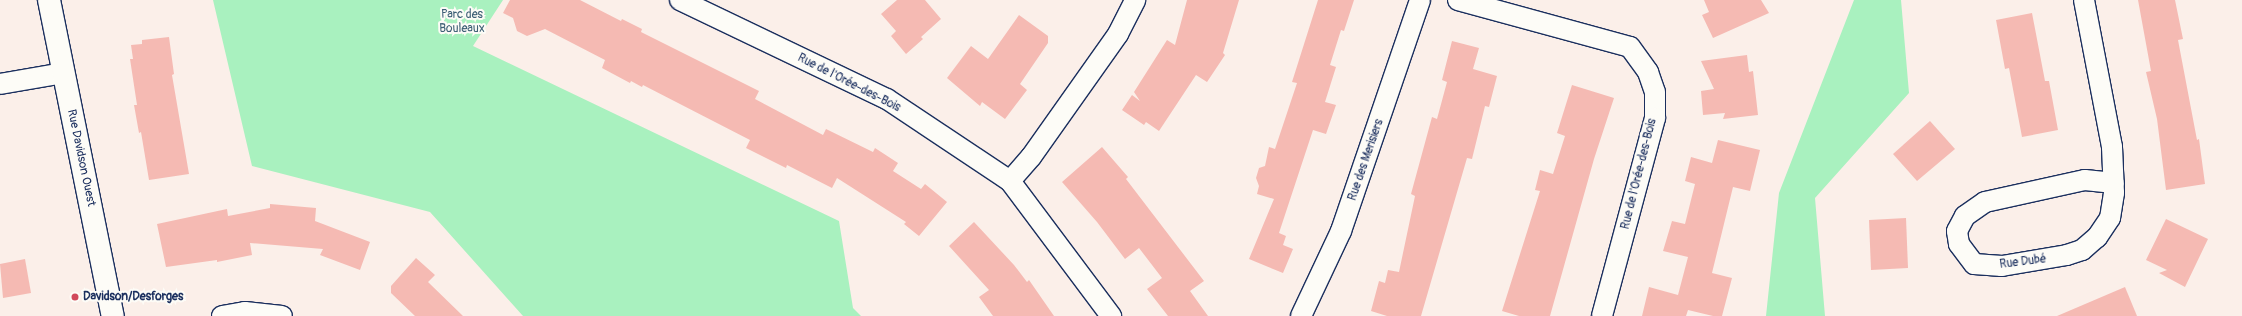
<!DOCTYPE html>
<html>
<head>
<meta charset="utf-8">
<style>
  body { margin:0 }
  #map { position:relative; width:2242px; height:316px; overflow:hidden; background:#fbefe9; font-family:Pangolin,sans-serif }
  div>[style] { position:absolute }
  .green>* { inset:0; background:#a9f1bf }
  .building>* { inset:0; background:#f5bab3 }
  .roads { filter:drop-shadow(1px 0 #1b2f5e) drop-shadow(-1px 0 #1b2f5e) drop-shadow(0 1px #1b2f5e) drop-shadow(0 -1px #1b2f5e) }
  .minor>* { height:20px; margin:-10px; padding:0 10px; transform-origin:10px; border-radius:10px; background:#fdfcf7 }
  .tertiary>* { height:22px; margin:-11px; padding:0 11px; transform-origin:11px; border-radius:11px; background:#fdfcf7 }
  .dots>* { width:11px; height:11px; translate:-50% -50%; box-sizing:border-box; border:2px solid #fdfcf7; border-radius:50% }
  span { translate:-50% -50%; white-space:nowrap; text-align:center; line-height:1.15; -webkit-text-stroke:4px #fdfcf7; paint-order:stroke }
  .park-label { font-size:12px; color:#3e6076 }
  .street-label { font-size:12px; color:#1b2f5e }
  .poi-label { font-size:12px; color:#1b2f5e; font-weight:700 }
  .left { translate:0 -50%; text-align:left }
</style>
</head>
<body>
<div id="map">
  <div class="green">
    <div style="clip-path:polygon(213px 0,503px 0,473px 46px,839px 221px,853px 308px,861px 316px,523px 316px,430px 212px,252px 166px)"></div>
    <div style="clip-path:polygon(1854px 0,1901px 0,1909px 93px,1815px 198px,1825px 316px,1766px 316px,1779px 193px)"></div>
  </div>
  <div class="building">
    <div style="clip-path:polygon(510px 0,580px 0,621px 21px,622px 19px,642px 29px,641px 32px,759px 91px,755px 99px,823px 135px,826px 129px,873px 152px,875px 148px,898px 163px,893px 171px,921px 189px,925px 184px,947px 202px,919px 236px,904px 224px,906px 222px,837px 178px,832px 188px,787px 165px,786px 168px,746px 148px,750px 140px,643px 85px,642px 87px,631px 81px,630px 83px,602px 68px,605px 60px,545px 29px,527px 36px,517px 31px,513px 18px,503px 13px)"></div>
    <div style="clip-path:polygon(897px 0,925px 0,941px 19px,921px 37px,923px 39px,906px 54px,891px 36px,896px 31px,881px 14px)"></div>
    <div style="clip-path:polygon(1187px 0,1239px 0,1223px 53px,1225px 55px,1207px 82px,1196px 75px,1159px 131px,1146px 122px,1144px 125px,1122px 110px,1132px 95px,1140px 101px,1134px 92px,1167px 40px,1175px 45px)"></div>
    <div style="clip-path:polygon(1318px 0,1354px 0,1344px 31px,1341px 30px,1330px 65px,1336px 67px,1325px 102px,1336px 105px,1326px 134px,1313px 130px,1279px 233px,1286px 236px,1283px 245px,1293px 249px,1283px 273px,1249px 259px,1274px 199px,1257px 194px,1259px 186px,1256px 178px,1259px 168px,1265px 166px,1269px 147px,1275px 149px,1297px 83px,1292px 82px)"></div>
    <div style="clip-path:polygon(1704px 0,1761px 0,1769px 13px,1713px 38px,1702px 15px,1709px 12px)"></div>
    <div style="clip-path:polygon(2138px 0,2175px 0,2183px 39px,2178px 40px,2197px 140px,2199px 139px,2205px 184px,2166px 190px,2157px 119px,2146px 72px,2151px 71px)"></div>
    <div style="clip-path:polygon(2032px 13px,2045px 81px,2049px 81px,2058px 130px,2022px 137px,2009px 68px,2005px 69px,1996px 20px)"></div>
    <div style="clip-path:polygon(1019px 15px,1048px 36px,1048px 43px,1020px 84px,1027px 90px,1005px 119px,982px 102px,980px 106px,947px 78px,971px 46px,988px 59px)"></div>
    <div style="clip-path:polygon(169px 37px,174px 74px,172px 75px,189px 174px,149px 180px,141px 132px,139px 133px,134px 105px,137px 105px,130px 59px,133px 59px,131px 45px,142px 44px,142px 40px)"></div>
    <div style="clip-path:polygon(1452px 41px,1479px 48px,1473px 69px,1497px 76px,1489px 107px,1485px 106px,1472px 159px,1467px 158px,1421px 316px,1387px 316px,1371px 311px,1379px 281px,1385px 283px,1388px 270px,1399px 272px,1415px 196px,1411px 194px,1432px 117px,1437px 119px,1447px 82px,1442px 80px)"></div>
    <div style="clip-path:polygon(1747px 55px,1749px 72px,1753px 71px,1758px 115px,1723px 119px,1725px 113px,1703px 115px,1701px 91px,1714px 89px,1701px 61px)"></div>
    <div style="clip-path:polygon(1572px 85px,1614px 98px,1594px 159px,1550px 316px,1519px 316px,1502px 311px,1540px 191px,1535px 190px,1540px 170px,1553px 174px,1565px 136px,1557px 133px)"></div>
    <div style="clip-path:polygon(1930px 121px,1955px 149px,1917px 181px,1893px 154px)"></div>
    <div style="clip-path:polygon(1718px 140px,1760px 150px,1750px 191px,1733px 187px,1712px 273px,1732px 278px,1722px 316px,1713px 316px,1688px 310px,1686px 316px,1642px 316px,1649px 287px,1678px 295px,1688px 257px,1663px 251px,1672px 221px,1685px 224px,1695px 184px,1685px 181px,1691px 157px,1712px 163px)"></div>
    <div style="clip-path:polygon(1102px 147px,1128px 177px,1126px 179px,1204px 281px,1190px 291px,1208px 316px,1168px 316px,1147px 289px,1162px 278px,1139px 248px,1125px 259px,1097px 222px,1062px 182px)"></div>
    <div style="clip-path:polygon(270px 204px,316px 208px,315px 221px,370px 242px,360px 270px,320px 255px,323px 249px,250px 243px,252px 255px,217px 262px,217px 260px,166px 267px,157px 224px,227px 209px,228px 216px,270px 208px)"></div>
    <div style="clip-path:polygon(1906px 218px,1908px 268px,1871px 270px,1869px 220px)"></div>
    <div style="clip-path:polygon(2166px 219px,2208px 239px,2185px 287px,2159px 273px,2167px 270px,2146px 260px)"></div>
    <div style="clip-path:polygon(974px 222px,1014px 265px,1027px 282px,1029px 280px,1054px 316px,993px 316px,979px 297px,989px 290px,949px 246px)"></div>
    <div style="clip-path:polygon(416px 258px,435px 275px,428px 282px,463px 316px,415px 316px,391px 293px,391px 286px)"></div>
    <div style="clip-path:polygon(25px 259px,31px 293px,3px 298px,0 264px)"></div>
    <div style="clip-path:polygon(2125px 287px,2137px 316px,2057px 316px)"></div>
  </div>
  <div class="roads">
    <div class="minor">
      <div style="left:680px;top:0;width:229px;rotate:25.6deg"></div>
      <div style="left:887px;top:99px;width:148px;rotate:33.7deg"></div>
      <div style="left:1010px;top:181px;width:169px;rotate:53.2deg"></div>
      <div style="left:1458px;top:0;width:178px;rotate:15.3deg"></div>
      <div style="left:1630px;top:47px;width:31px;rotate:54deg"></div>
      <div style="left:1648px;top:72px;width:21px;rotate:71deg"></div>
      <div style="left:1655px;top:92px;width:26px;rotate:90deg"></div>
      <div style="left:1655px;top:118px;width:205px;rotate:105deg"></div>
      <div style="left:2084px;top:0;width:150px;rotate:79.2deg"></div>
      <div style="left:2112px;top:147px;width:46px;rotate:87.5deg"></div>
      <div style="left:2114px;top:193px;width:25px;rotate:99deg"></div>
      <div style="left:2110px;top:218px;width:23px;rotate:124deg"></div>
      <div style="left:2097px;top:237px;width:20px;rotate:139deg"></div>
      <div style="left:2082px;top:250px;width:16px;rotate:162deg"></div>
      <div style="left:2067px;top:255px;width:66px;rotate:170.4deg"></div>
      <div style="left:2002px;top:266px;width:28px;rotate:-176deg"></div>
      <div style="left:1974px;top:264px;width:25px;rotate:-127deg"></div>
      <div style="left:1959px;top:244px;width:13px;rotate:-99deg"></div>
      <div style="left:1957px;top:231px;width:17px;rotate:-62deg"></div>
      <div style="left:1965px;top:216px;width:24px;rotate:-35deg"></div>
      <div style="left:1985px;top:202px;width:102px;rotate:-12.4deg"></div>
      <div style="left:2085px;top:180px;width:29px;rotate:6deg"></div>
      <div style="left:0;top:84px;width:64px;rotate:-9.9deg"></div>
      <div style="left:1010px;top:181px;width:32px;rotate:-49deg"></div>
      <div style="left:1031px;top:157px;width:151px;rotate:-54.7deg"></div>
      <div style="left:1118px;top:34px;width:38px;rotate:-63deg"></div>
      <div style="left:222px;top:316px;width:23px;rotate:-10deg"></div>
      <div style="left:245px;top:312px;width:37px;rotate:6deg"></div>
      <div style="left:1301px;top:316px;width:94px;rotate:-64.8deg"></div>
      <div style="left:1341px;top:231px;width:244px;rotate:-71.1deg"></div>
    </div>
    <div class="tertiary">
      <div style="left:49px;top:0;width:322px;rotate:78.6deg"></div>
    </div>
  </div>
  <div class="dots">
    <div style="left:75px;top:297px;background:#d1495b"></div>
  </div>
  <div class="park-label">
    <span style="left:462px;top:22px">Parc des<br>Bouleaux</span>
  </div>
  <div class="street-label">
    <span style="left:849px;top:83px;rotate:27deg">Rue de l'Orée-des-Bois</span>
    <span style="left:81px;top:158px;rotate:78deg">Rue Davidson Ouest</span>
    <span style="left:1366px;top:160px;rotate:-71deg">Rue des Merisiers</span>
    <span style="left:1639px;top:174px;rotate:-76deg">Rue de l'Orée-des-Bois</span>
    <span style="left:2023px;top:262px;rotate:-7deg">Rue Dubé</span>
  </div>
  <div class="poi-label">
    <span class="left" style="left:83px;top:297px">Davidson/Desforges</span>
  </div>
</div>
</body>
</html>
